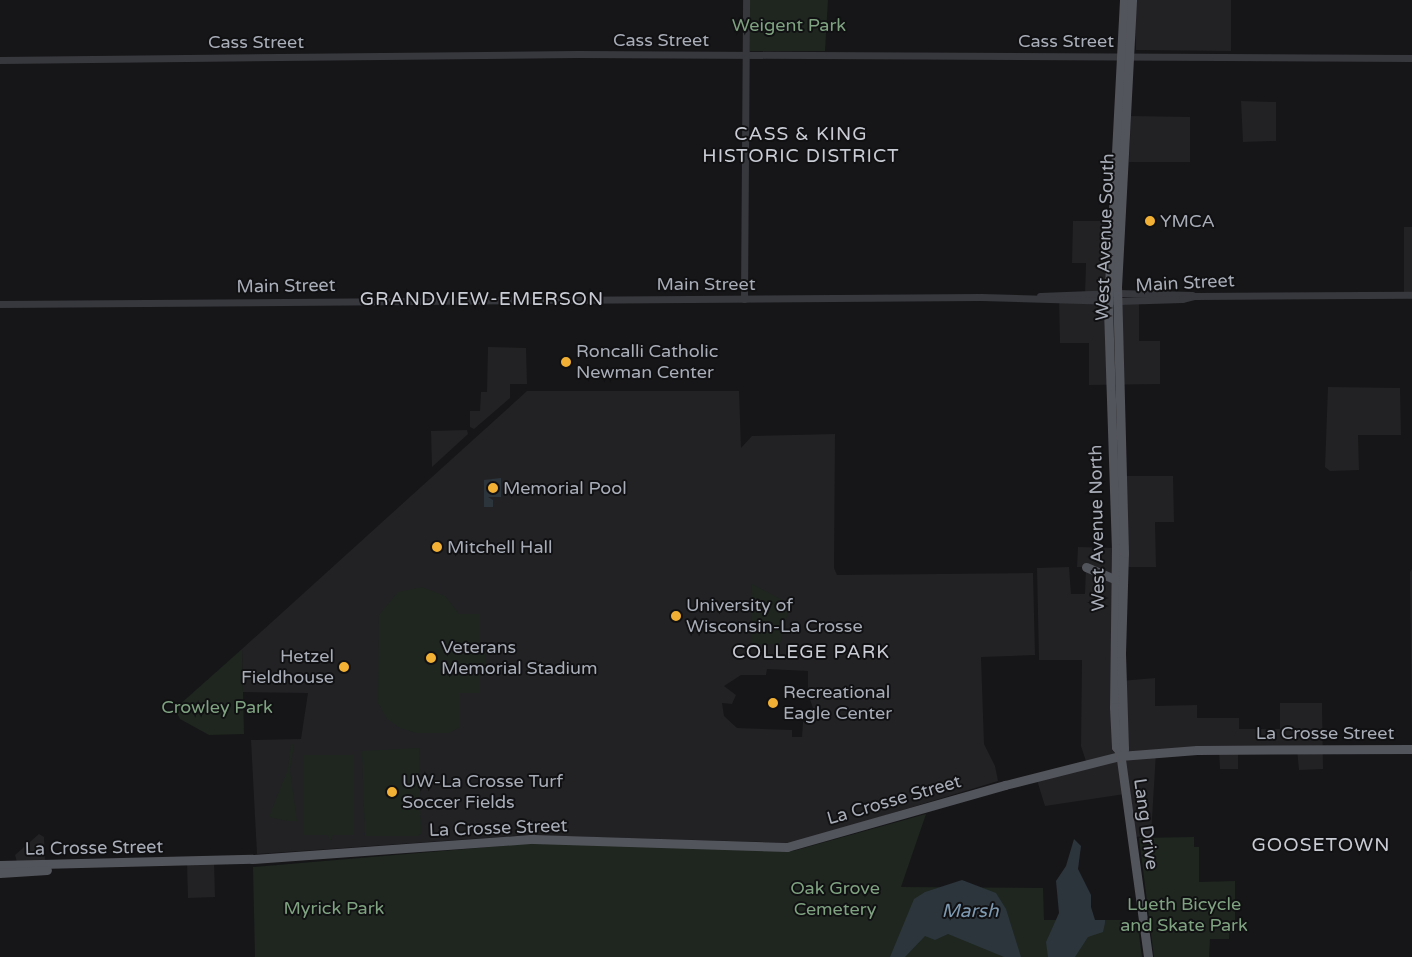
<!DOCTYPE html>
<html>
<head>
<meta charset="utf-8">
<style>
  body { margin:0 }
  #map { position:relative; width:1412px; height:957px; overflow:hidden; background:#161618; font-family:"Varela Round",sans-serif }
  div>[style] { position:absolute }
  .built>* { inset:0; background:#222225 }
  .green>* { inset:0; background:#1e261f }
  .water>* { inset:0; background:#2c353c }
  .tertiary>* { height:7px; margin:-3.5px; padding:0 3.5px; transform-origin:3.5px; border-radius:3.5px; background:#37383d }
  .primary>* { height:9px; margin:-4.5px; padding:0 4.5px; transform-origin:4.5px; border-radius:4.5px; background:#53555c }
  .dots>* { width:14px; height:14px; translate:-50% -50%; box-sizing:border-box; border:2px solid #111113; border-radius:50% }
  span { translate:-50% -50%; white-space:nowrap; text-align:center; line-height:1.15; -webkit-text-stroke:4px #111113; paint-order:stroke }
  .park-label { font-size:18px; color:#7fa381 }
  .street-label { font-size:18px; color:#a8adb8 }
  .poi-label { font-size:18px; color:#a8adb8 }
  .left { translate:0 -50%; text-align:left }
  .right { translate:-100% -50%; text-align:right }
  .neighbourhood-label { font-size:19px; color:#c9ccd4; letter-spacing:1px }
  .water-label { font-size:19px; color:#7f9bb3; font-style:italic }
</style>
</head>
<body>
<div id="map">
  <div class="built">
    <div style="clip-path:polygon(1134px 0,1231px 0,1231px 51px,1136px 50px)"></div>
    <div style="clip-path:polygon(1241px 101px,1276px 102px,1276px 141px,1243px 142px)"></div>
    <div style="clip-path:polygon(1131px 116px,1190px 117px,1190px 162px,1129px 162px)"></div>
    <div style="clip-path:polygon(1073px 221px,1109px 221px,1105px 304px,1139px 303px,1139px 341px,1160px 341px,1160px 384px,1089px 385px,1089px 343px,1060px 343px,1059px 297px,1085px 296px,1086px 263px,1072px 263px)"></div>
    <div style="clip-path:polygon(1404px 227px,1412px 227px,1412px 295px,1404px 295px)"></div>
    <div style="clip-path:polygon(488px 347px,526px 348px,527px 384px,510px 384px,510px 398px,474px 429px,470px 427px,470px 411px,480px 411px,481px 392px,487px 392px)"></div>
    <div style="clip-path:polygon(1328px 387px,1400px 388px,1401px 435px,1358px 435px,1359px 470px,1330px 471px,1325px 467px)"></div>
    <div style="clip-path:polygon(evenodd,527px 391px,739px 391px,741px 448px,752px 436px,835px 434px,834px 568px,837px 575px,1033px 573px,1035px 655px,981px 657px,984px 744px,995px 766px,998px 781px,794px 843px,526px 835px,257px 854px,251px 740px,301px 739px,308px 693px,243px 692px,242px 649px,527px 391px,767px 669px,808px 671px,808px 694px,813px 708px,806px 722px,803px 722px,802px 737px,792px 737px,792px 730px,737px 728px,724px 716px,722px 703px,732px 704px,736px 695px,724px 686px,741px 675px,766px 675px,767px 669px)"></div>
    <div style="clip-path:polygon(467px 430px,468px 434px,432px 467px,431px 431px)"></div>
    <div style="clip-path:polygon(1122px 476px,1173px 476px,1174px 522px,1155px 522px,1156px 567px,1124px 567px)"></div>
    <div style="clip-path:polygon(1078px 547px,1116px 548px,1121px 681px,1155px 678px,1155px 706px,1197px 705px,1197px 718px,1239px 718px,1239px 729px,1280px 729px,1280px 703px,1322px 703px,1323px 769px,1299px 770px,1297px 749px,1238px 750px,1238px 769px,1220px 769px,1219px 750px,1156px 752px,1151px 836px,1132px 837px,1125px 794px,1045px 806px,1036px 777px,1087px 764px,1081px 746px,1082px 660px,1039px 660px,1037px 568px,1069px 567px,1071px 594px,1085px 594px,1086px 567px,1077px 567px)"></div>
    <div style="clip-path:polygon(1412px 569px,1412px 742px,1410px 572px)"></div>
    <div style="clip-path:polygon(39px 834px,44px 837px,45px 861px,17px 862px,15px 855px)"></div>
    <div style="clip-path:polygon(214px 861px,215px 897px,188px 898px,187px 862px)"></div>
  </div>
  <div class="green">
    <div style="clip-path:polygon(750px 0,828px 0,825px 51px,750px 51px)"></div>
    <div style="clip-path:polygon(752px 584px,790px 604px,780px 644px,751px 644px)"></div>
    <div style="clip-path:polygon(422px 587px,445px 596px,459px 614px,480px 614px,480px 651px,485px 651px,485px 666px,480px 666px,480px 693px,460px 693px,460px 727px,449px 733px,416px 733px,400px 728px,387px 719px,378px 703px,379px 615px,398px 592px)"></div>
    <div style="clip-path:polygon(242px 649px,244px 734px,209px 735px,180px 719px,176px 711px,178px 706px)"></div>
    <div style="clip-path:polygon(291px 744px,294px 745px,290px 770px,297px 821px,287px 821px,269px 817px,288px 769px)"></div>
    <div style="clip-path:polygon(419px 748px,421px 834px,418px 836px,365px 836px,362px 751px)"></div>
    <div style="clip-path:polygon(354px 755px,354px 835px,333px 835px,330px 842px,328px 835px,304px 835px,304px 755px)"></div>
    <div style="clip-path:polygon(926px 814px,901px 887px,1043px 888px,1044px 920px,1137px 920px,1142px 957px,255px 957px,253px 867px,536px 843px,793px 851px)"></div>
    <div style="clip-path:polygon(1194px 837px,1194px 847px,1199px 847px,1199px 882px,1235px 881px,1235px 933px,1229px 933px,1229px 939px,1210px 939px,1209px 957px,1154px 957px,1139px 838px)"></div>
  </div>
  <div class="water">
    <div style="clip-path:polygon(501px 478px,501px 497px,488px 497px,493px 500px,493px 507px,484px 507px,484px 480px)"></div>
    <div style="clip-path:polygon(1074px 839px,1081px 846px,1078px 869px,1091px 895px,1091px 907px,1095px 920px,1105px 920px,1105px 923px,1103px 932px,1088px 937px,1075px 957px,1048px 957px,1046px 942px,1059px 913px,1056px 881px,1066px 866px)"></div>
    <div style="clip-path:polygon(962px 880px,996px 893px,1006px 909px,1021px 957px,1004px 957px,948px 934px,935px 940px,925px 936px,905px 957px,890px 957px,914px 899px,925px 892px)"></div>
  </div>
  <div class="tertiary">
    <div style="left:0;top:60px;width:577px;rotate:-0.6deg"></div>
    <div style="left:577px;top:54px;width:835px;rotate:0.27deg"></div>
    <div style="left:1040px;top:296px;width:77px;rotate:-2.2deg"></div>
    <div style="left:1117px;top:293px;width:75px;rotate:1.5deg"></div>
    <div style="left:744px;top:299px;width:299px;rotate:-89.6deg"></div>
    <div style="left:0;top:304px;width:981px;rotate:-0.41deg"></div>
    <div style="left:981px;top:297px;width:136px;rotate:1.7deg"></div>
    <div style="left:1117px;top:301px;width:65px;rotate:-1.8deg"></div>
    <div style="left:1182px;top:299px;width:12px;rotate:-14deg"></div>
    <div style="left:1194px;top:296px;width:218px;rotate:-0.3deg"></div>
  </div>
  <div class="primary">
    <div style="left:1124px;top:0;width:309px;rotate:93deg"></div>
    <div style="left:1108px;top:309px;width:239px;rotate:88.1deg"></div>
    <div style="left:1116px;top:548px;width:159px;rotate:90.7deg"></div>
    <div style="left:1114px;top:707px;width:40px;rotate:87.1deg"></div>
    <div style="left:1116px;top:747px;width:6px;rotate:51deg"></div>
    <div style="left:1120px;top:752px;width:207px;rotate:82.2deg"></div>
    <div style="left:1086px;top:567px;width:33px;rotate:23deg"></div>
    <div style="left:1120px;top:752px;width:5px;rotate:-37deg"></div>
    <div style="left:1124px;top:749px;width:96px;rotate:-91.8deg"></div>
    <div style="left:1121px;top:653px;width:100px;rotate:-88.3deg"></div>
    <div style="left:1124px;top:553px;width:266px;rotate:-91.5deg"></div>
    <div style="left:1117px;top:287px;width:287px;rotate:-87deg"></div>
    <div style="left:0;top:865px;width:252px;rotate:-1.4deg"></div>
    <div style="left:252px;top:859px;width:282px;rotate:-4.1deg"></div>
    <div style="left:533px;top:839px;width:254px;rotate:1.8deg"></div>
    <div style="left:787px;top:847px;width:227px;rotate:-15.9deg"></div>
    <div style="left:1005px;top:785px;width:119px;rotate:-14.2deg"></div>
    <div style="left:1120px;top:756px;width:77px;rotate:-4.5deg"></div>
    <div style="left:1197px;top:750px;width:215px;rotate:-0.3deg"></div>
    <div style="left:0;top:873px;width:47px;rotate:-3.7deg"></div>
  </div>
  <div class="dots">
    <div style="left:1150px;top:221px;background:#f2b134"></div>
    <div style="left:566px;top:362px;background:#f2b134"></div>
    <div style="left:493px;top:488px;background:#f2b134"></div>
    <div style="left:437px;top:547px;background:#f2b134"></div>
    <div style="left:676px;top:616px;background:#f2b134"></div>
    <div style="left:431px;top:658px;background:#f2b134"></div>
    <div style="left:344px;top:667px;background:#f2b134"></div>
    <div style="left:773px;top:703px;background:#f2b134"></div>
    <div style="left:392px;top:792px;background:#f2b134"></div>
  </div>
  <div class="park-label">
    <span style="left:789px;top:25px">Weigent Park</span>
    <span style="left:217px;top:707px">Crowley Park</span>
    <span style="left:835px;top:899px">Oak Grove<br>Cemetery</span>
    <span style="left:1184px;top:915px">Lueth Bicycle<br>and Skate Park</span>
    <span style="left:334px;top:908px">Myrick Park</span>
  </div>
  <div class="street-label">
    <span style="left:661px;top:40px">Cass Street</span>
    <span style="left:1066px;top:41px">Cass Street</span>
    <span style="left:256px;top:42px">Cass Street</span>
    <span style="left:1105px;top:237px;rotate:-88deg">West Avenue South</span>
    <span style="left:1185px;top:283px;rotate:-3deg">Main Street</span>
    <span style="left:706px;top:284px">Main Street</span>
    <span style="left:286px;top:286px;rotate:-1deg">Main Street</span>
    <span style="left:1097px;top:528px;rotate:-91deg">West Avenue North</span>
    <span style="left:1325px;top:733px">La Crosse Street</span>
    <span style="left:894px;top:800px;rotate:-16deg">La Crosse Street</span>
    <span style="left:1146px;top:824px;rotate:82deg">Lang Drive</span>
    <span style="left:498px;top:828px;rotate:-2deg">La Crosse Street</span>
    <span style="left:94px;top:848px;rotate:-1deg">La Crosse Street</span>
  </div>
  <div class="poi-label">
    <span class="left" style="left:1160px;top:221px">YMCA</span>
    <span class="left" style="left:576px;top:362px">Roncalli Catholic<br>Newman Center</span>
    <span class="left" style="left:503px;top:488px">Memorial Pool</span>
    <span class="left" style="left:447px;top:547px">Mitchell Hall</span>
    <span class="left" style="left:686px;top:616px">University of<br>Wisconsin-La Crosse</span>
    <span class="left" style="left:441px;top:658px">Veterans<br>Memorial Stadium</span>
    <span class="right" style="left:334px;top:667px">Hetzel<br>Fieldhouse</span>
    <span class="left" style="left:783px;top:703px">Recreational<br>Eagle Center</span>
    <span class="left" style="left:402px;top:792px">UW-La Crosse Turf<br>Soccer Fields</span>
  </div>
  <div class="neighbourhood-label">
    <span style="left:801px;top:146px">CASS &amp; KING<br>HISTORIC DISTRICT</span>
    <span style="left:482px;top:300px">GRANDVIEW-EMERSON</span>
    <span style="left:811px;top:653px">COLLEGE PARK</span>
    <span style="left:1321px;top:846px">GOOSETOWN</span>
  </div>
  <div class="water-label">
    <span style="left:970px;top:912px">Marsh</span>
  </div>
</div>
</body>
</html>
